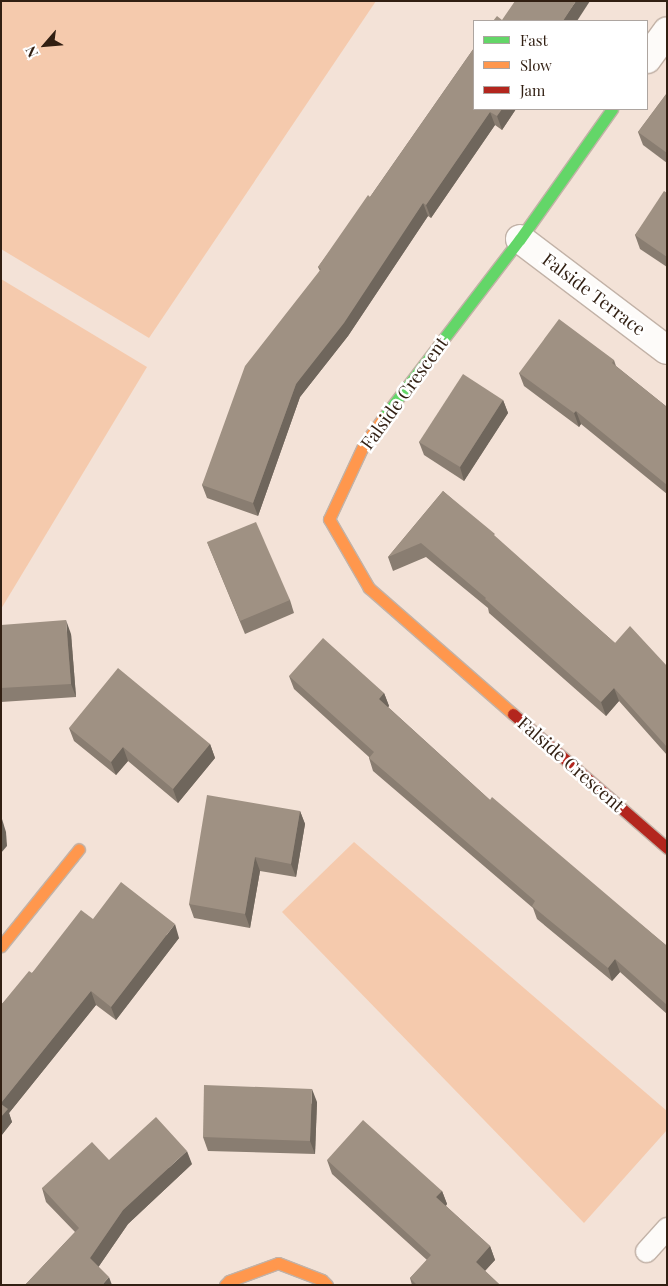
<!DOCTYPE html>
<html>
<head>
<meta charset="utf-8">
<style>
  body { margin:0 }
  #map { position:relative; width:668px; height:1286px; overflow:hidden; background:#f3e2d7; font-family:"Playfair Display",serif }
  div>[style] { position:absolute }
  .green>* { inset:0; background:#f5caad }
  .roads { filter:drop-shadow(1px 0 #c2b2a7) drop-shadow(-1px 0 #c2b2a7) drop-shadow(0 1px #c2b2a7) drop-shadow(0 -1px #c2b2a7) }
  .lane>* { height:21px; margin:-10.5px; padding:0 10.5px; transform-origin:10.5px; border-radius:10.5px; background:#fdfbf9 }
  .street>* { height:28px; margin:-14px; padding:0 14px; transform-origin:14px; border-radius:14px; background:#fdfbf9 }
  .fast>* { height:11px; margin:-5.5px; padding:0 5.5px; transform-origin:5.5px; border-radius:5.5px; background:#63d668 }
  .slow>* { height:11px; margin:-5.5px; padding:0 5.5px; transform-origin:5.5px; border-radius:5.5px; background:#ff974d }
  .jam>* { height:11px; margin:-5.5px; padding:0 5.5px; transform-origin:5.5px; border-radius:5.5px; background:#b3261e }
  .wall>* { inset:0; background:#897d71 }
  .shaded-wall>* { inset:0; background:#6f665c }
  .building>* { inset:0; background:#9f9183 }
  span { translate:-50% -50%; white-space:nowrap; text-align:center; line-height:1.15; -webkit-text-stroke:5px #fff; paint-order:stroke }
  .street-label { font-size:18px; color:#311f12 }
  .frame { position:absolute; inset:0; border:2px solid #311f12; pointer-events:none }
  .legend { position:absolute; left:473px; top:20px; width:175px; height:90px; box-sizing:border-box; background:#fff; border:1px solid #ada5a0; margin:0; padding:6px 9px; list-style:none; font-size:15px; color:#311f12 }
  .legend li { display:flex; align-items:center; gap:10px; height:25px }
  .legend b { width:25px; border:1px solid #ada5a0 }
  .north { position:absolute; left:20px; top:20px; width:50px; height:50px; -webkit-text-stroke:4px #fff; paint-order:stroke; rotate:243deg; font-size:14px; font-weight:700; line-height:20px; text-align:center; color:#311f12 }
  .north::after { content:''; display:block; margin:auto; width:18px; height:22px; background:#311f12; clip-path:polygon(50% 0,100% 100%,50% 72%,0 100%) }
</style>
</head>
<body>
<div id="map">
  <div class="green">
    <div style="clip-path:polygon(1px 1px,376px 1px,149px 338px,1px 249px)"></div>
    <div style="clip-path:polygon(1px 279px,147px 367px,1px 609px)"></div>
    <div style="clip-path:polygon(354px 842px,667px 1111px,667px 1130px,584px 1223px,282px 912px)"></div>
  </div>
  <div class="roads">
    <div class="lane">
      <div style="left:646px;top:1251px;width:31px;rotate:-48deg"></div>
    </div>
    <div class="street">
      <div style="left:647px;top:59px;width:34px;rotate:-54deg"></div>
      <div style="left:520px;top:239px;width:184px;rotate:37.1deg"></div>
    </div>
    <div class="fast">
      <div style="left:383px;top:418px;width:225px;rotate:-52.6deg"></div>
      <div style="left:520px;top:239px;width:159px;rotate:-54.7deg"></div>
    </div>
    <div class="slow">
      <div style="left:383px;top:418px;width:32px;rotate:126deg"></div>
      <div style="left:364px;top:444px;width:83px;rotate:115deg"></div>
      <div style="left:329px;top:519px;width:80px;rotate:59.9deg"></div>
      <div style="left:369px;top:588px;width:191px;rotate:41.2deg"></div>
      <div style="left:1px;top:946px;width:124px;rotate:-51.2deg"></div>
      <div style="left:225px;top:1285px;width:6px;rotate:-45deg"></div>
      <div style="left:229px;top:1281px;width:52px;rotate:-20.2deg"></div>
      <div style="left:278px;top:1263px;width:47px;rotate:21.1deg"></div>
      <div style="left:322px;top:1280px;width:7px;rotate:45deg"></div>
    </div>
    <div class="jam">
      <div style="left:513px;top:714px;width:204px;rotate:41deg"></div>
    </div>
  </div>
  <div class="wall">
    <div style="clip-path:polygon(474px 48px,516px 109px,502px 130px,495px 125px,431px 218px,428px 216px,348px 336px,300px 397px,258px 516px,207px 498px,202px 485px,320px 271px,318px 267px,370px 197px)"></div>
    <div style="clip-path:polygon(667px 93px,667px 163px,643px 145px,638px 132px)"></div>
    <div style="clip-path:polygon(667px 193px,667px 267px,640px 249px,635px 235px)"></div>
    <div style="clip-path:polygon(614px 360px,616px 366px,667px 407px,667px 494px,581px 424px,579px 427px,524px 386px,519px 373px)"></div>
    <div style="clip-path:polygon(503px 400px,508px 413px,464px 481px,424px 455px,419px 442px)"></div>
    <div style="clip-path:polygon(443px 491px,615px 643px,667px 666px,667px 755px,619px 701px,606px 716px,489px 613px,488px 608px,426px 557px,393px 571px,388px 557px)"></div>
    <div style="clip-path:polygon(207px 542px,290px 600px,294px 613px,245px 634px)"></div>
    <div style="clip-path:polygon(1px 625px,71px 634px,76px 697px,1px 702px)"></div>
    <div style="clip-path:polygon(289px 676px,384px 693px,389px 706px,388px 707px,490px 800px,667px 946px,667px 1014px,620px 972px,612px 981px,537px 919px,533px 908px,373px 771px,369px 758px,369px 757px,294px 689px)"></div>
    <div style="clip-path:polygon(69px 728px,210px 744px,215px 758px,178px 803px,128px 761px,116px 775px,74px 741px)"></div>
    <div style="clip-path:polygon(300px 811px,305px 824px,296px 877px,260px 871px,250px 928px,194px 918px,189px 904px)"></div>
    <div style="clip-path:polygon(93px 919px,179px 938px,116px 1020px,96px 1005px,9px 1113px,12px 1122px,1px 1136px,1px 1005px,32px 973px)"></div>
    <div style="clip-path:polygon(317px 1102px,315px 1154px,208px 1151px,203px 1137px)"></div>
    <div style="clip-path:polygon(327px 1160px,442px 1191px,447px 1204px,446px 1206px,490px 1246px,495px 1260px,485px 1271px,500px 1285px,412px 1285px,410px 1278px,427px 1260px,332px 1174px)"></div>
    <div style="clip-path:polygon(192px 1164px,128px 1224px,99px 1266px,25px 1285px,75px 1232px,46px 1202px,42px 1188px)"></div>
  </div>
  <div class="shaded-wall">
    <div style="clip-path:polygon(576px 1px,590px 1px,577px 21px,562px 21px)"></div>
    <div style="clip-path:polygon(502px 109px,516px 109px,502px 130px,497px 116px)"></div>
    <div style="clip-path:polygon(490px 112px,495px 125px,431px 218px,426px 205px)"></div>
    <div style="clip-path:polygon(423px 203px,428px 216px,348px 336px,300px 397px,258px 516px,253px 503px,296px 384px)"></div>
    <div style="clip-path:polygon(503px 400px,508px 413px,464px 481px,460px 467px)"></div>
    <div style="clip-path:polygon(576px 411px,581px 424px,579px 427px,574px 413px)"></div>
    <div style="clip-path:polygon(66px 620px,71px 634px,76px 697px,71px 684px)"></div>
    <div style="clip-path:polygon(614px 688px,619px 701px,606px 716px,601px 702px)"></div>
    <div style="clip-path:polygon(384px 693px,389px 706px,384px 712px,379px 699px)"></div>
    <div style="clip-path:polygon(210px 744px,215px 758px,178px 803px,173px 789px)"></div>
    <div style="clip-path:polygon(123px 747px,128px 761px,116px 775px,111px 762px)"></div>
    <div style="clip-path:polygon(300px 811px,305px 824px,296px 877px,291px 864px)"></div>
    <div style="clip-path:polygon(2px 819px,6px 832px,7px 846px,1px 853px)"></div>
    <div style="clip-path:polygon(255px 857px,260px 871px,250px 928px,245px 914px)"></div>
    <div style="clip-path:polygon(175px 924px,179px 938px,116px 1020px,111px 1007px)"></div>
    <div style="clip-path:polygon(615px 959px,620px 972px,612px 981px,608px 968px)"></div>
    <div style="clip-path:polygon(91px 991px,96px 1005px,9px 1113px,12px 1122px,1px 1136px,1px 1103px)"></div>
    <div style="clip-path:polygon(312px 1089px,317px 1102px,315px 1154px,310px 1141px)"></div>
    <div style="clip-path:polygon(187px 1151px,192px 1164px,128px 1224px,95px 1272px,90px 1258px,123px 1210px)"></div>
    <div style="clip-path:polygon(442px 1191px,447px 1204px,441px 1210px,436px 1197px)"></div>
    <div style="clip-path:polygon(490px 1246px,495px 1260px,481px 1275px,476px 1262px)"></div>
    <div style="clip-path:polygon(109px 1277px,112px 1285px,102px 1285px)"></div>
  </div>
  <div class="building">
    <div style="clip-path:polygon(515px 1px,576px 1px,563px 21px,493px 21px,497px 16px,502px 20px)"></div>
    <div style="clip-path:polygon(474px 48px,474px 109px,502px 109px,497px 116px,490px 112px,426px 205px,423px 203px,344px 323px,296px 384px,253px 503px,202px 485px,245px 366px,321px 269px,318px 267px,368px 195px,370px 197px)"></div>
    <div style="clip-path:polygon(667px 93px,667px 153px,638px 132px)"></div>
    <div style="clip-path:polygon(664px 191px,667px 193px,667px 257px,635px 235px)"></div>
    <div style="clip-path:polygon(559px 319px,614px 360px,612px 363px,667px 407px,667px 485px,576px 411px,574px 413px,519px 373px)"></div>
    <div style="clip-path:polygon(463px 374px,503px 400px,460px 467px,419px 442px)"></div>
    <div style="clip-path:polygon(443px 491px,495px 534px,494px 535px,615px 643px,630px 626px,667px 666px,667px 747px,614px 688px,601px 702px,485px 599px,486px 598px,421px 543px,388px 557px)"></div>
    <div style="clip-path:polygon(256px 522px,290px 600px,240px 621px,207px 542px)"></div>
    <div style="clip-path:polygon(66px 620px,71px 684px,1px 688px,1px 625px)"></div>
    <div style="clip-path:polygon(323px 638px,384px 693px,379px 699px,490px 800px,492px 797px,667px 946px,667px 1005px,615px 959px,608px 968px,532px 906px,535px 901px,369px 758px,374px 752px,289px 676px)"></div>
    <div style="clip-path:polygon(118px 668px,210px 744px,173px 789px,123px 747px,111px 762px,69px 728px)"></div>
    <div style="clip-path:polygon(207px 795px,300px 811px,291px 864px,255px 857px,245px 914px,189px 904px)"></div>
    <div style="clip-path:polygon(1px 819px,2px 832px,1px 834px)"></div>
    <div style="clip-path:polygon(121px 882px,175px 924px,111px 1007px,91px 991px,1px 1103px,1px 1005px,29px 971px,32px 973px,81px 910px,93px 919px)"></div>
    <div style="clip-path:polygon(204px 1085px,312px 1089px,310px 1141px,203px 1137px)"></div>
    <div style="clip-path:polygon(1px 1104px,8px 1109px,1px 1117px)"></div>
    <div style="clip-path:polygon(156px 1117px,187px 1151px,123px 1210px,90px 1258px,109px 1277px,102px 1285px,25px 1285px,79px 1228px,42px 1188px,92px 1142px,109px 1160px)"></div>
    <div style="clip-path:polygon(363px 1120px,442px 1191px,436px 1197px,490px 1246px,476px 1262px,500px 1285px,417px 1285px,410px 1278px,431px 1255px,327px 1160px)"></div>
  </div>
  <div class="street-label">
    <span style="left:594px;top:294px;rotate:37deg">Falside Terrace</span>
    <span style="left:404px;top:393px;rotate:-54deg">Falside Crescent</span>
    <span style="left:571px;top:764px;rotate:41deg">Falside Crescent</span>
  </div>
  <div class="frame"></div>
  <ul class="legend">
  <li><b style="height:6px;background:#63d668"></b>Fast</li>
  <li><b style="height:6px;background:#ff974d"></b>Slow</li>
  <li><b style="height:6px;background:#b3261e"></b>Jam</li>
  </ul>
  <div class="north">N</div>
</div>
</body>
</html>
